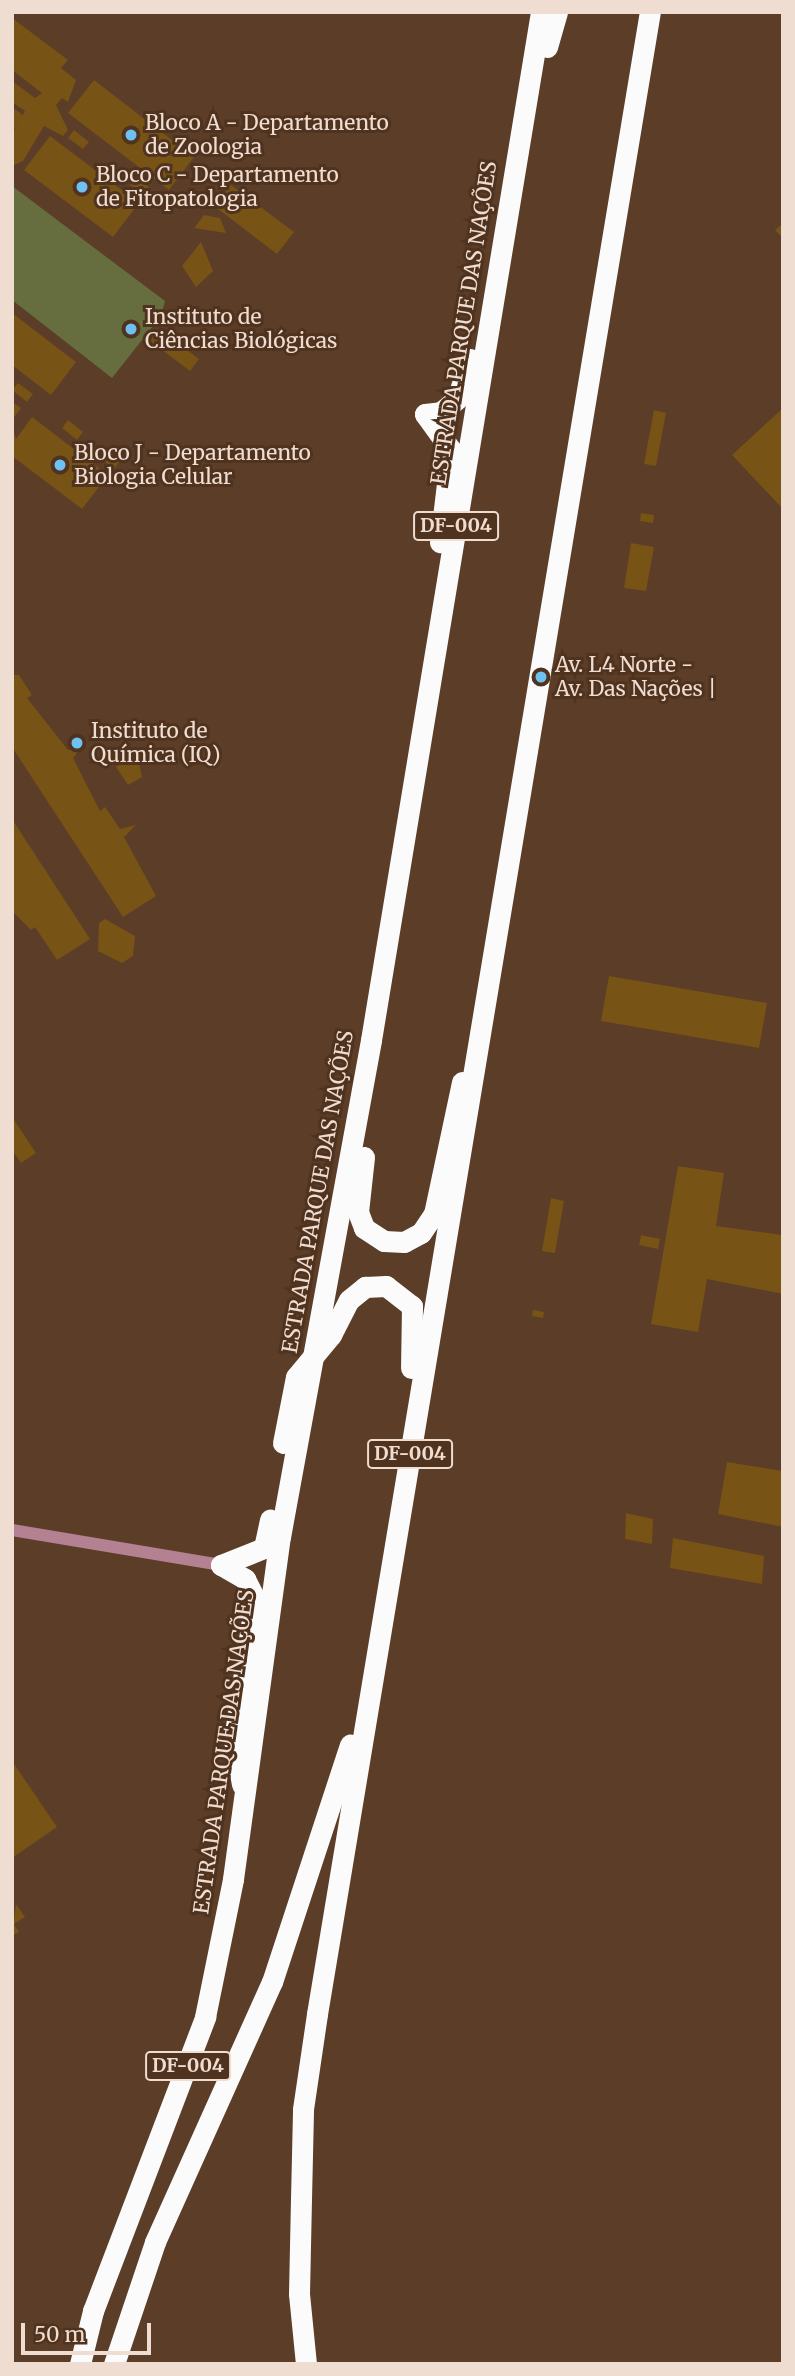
<!DOCTYPE html>
<html>
<head>
<meta charset="utf-8">
<style>
  body { margin:0 }
  #map { position:relative; width:795px; height:2376px; overflow:hidden; background:#5b3d28; font-family:Merriweather,serif }
  div>[style] { position:absolute }
  .green>* { inset:0; background:#666d3f }
  .building>* { inset:0; background:#775316 }
  .minor>* { height:12px; margin:-6px; padding:0 6px; transform-origin:6px; border-radius:6px; background:#b48193 }
  .highway>* { height:21px; margin:-10.5px; padding:0 10.5px; transform-origin:10.5px; border-radius:10.5px; background:#fbfbfb }
  .dots>* { width:19px; height:19px; translate:-50% -50%; box-sizing:border-box; border:4px solid #50331e; border-radius:50% }
  span { translate:-50% -50%; white-space:nowrap; text-align:center; line-height:1.15; -webkit-text-stroke:6px #50331e; paint-order:stroke }
  .shield-label span { padding:2px 5px; background:#50331e; border:2px solid; border-radius:5px; -webkit-text-stroke-width:0 }
  .shield-label { font-size:19px; color:#f0ddd1; font-weight:700 }
  .poi-label { font-size:21px; color:#f0ddd1 }
  .left { translate:0 -50%; text-align:left }
  .street-label { font-size:21px; color:#f0ddd1 }
  .frame { position:absolute; inset:0; border:14px solid #f0ddd1; pointer-events:none }
  .scale { position:absolute; left:21px; top:2323px; width:130px; height:32px; box-sizing:border-box; border:4px solid #f0ddd1; border-top:0; padding-left:9px; font-size:21px; line-height:24px; white-space:nowrap; color:#f0ddd1; -webkit-text-stroke:5px #50331e; paint-order:stroke }
</style>
</head>
<body>
<div id="map">
  <div class="green">
    <div style="clip-path:polygon(12px 186px,165px 301px,161px 316px,112px 378px,12px 300px)"></div>
  </div>
  <div class="building">
    <div style="clip-path:polygon(12px 18px,68px 60px,61px 68px,76px 80px,68px 102px,62px 98px,56px 105px,68px 130px,63px 136px,44px 126px,23px 161px,12px 166px,12px 134px,25px 111px,12px 102px,12px 81px,35px 98px,42px 93px,12px 70px)"></div>
    <div style="clip-path:polygon(94px 80px,194px 157px,169px 190px,68px 113px)"></div>
    <div style="clip-path:polygon(12px 107px,24px 116px,12px 132px)"></div>
    <div style="clip-path:polygon(74px 130px,89px 142px,83px 149px,68px 138px)"></div>
    <div style="clip-path:polygon(50px 136px,139px 203px,113px 237px,24px 170px)"></div>
    <div style="clip-path:polygon(136px 177px,151px 189px,145px 197px,130px 185px)"></div>
    <div style="clip-path:polygon(231px 185px,294px 232px,277px 254px,214px 206px)"></div>
    <div style="clip-path:polygon(204px 215px,220px 218px,226px 233px,194px 228px)"></div>
    <div style="clip-path:polygon(783px 223px,783px 238px,775px 230px)"></div>
    <div style="clip-path:polygon(201px 242px,213px 271px,196px 287px,182px 266px)"></div>
    <div style="clip-path:polygon(12px 313px,76px 362px,51px 395px,12px 365px)"></div>
    <div style="clip-path:polygon(159px 329px,199px 359px,190px 371px,150px 341px)"></div>
    <div style="clip-path:polygon(18px 383px,33px 394px,27px 402px,12px 390px)"></div>
    <div style="clip-path:polygon(12px 402px,21px 408px,12px 420px)"></div>
    <div style="clip-path:polygon(783px 408px,783px 509px,732px 455px)"></div>
    <div style="clip-path:polygon(654px 410px,666px 413px,656px 466px,644px 464px)"></div>
    <div style="clip-path:polygon(32px 417px,108px 475px,82px 509px,12px 456px,12px 428px,16px 439px)"></div>
    <div style="clip-path:polygon(68px 420px,83px 432px,77px 440px,62px 428px)"></div>
    <div style="clip-path:polygon(105px 449px,120px 461px,114px 469px,99px 457px)"></div>
    <div style="clip-path:polygon(641px 513px,654px 515px,653px 523px,640px 521px)"></div>
    <div style="clip-path:polygon(631px 543px,654px 547px,646px 591px,624px 588px)"></div>
    <div style="clip-path:polygon(12px 675px,19px 675px,32px 695px,27px 698px,68px 750px,84px 745px,73px 758px,100px 811px,105px 807px,120px 829px,136px 825px,124px 837px,156px 896px,123px 917px,12px 747px)"></div>
    <div style="clip-path:polygon(137px 754px,142px 777px,128px 785px,116px 767px)"></div>
    <div style="clip-path:polygon(12px 819px,90px 939px,57px 960px,35px 927px,31px 930px,12px 911px)"></div>
    <div style="clip-path:polygon(105px 919px,135px 936px,133px 956px,122px 963px,98px 951px,99px 923px)"></div>
    <div style="clip-path:polygon(609px 976px,767px 1003px,759px 1048px,601px 1021px)"></div>
    <div style="clip-path:polygon(12px 1117px,36px 1153px,21px 1163px,12px 1150px)"></div>
    <div style="clip-path:polygon(678px 1166px,724px 1173px,716px 1226px,783px 1235px,783px 1294px,707px 1279px,698px 1332px,651px 1324px)"></div>
    <div style="clip-path:polygon(551px 1198px,564px 1201px,555px 1253px,542px 1251px)"></div>
    <div style="clip-path:polygon(641px 1235px,660px 1239px,658px 1249px,639px 1245px)"></div>
    <div style="clip-path:polygon(533px 1310px,544px 1312px,543px 1318px,532px 1316px)"></div>
    <div style="clip-path:polygon(727px 1462px,783px 1471px,783px 1527px,718px 1514px)"></div>
    <div style="clip-path:polygon(626px 1513px,653px 1519px,652px 1544px,625px 1539px)"></div>
    <div style="clip-path:polygon(673px 1538px,764px 1556px,762px 1584px,670px 1568px)"></div>
    <div style="clip-path:polygon(12px 1761px,57px 1827px,12px 1858px)"></div>
    <div style="clip-path:polygon(16px 1904px,25px 1917px,14px 1924px,19px 1932px,12px 1936px)"></div>
  </div>
  <div class="minor">
    <div style="left:12px;top:1530px;width:212px;rotate:9.5deg"></div>
  </div>
  <div class="highway">
    <div style="left:547px;top:47px;width:36px;rotate:-74deg"></div>
    <div style="left:425px;top:414px;width:44px;rotate:54.2deg"></div>
    <div style="left:451px;top:450px;width:93px;rotate:96.8deg"></div>
    <div style="left:425px;top:414px;width:16px;rotate:-7deg"></div>
    <div style="left:441px;top:412px;width:21px;rotate:-39deg"></div>
    <div style="left:457px;top:399px;width:42px;rotate:-72deg"></div>
    <div style="left:364px;top:1157px;width:55px;rotate:96.2deg"></div>
    <div style="left:358px;top:1212px;width:17px;rotate:69deg"></div>
    <div style="left:364px;top:1228px;width:24px;rotate:33deg"></div>
    <div style="left:384px;top:1241px;width:20px;rotate:3deg"></div>
    <div style="left:404px;top:1242px;width:19px;rotate:-28deg"></div>
    <div style="left:421px;top:1233px;width:23px;rotate:-56deg"></div>
    <div style="left:434px;top:1214px;width:135px;rotate:-78deg"></div>
    <div style="left:283px;top:1443px;width:67px;rotate:-78.9deg"></div>
    <div style="left:296px;top:1377px;width:55px;rotate:-50.2deg"></div>
    <div style="left:331px;top:1335px;width:39px;rotate:-63deg"></div>
    <div style="left:349px;top:1300px;width:21px;rotate:-39deg"></div>
    <div style="left:365px;top:1287px;width:21px;rotate:-3deg"></div>
    <div style="left:386px;top:1286px;width:33px;rotate:38deg"></div>
    <div style="left:412px;top:1306px;width:62px;rotate:90.9deg"></div>
    <div style="left:221px;top:1565px;width:46px;rotate:-21.6deg"></div>
    <div style="left:264px;top:1548px;width:29px;rotate:-78deg"></div>
    <div style="left:221px;top:1565px;width:28px;rotate:30deg"></div>
    <div style="left:245px;top:1579px;width:22px;rotate:63deg"></div>
    <div style="left:255px;top:1599px;width:143px;rotate:98.5deg"></div>
    <div style="left:234px;top:1740px;width:45px;rotate:79.7deg"></div>
    <div style="left:80px;top:2364px;width:55px;rotate:-76.2deg"></div>
    <div style="left:93px;top:2311px;width:315px;rotate:-69.1deg"></div>
    <div style="left:205px;top:2017px;width:141px;rotate:-78.5deg"></div>
    <div style="left:233px;top:1879px;width:345px;rotate:-82.2deg"></div>
    <div style="left:280px;top:1537px;width:505px;rotate:-79.62deg"></div>
    <div style="left:371px;top:1040px;width:1042px;rotate:-80.61deg"></div>
    <div style="left:114px;top:2364px;width:129px;rotate:-71.4deg"></div>
    <div style="left:155px;top:2242px;width:285px;rotate:-65.8deg"></div>
    <div style="left:272px;top:1982px;width:250px;rotate:-71.8deg"></div>
    <div style="left:306px;top:2364px;width:70px;rotate:-95.7deg"></div>
    <div style="left:299px;top:2294px;width:95px;rotate:-88.8deg"></div>
    <div style="left:301px;top:2199px;width:90px;rotate:-88.7deg"></div>
    <div style="left:303px;top:2109px;width:96px;rotate:-81.6deg"></div>
    <div style="left:317px;top:2014px;width:2030px;rotate:-80.56deg"></div>
  </div>
  <div class="dots">
    <div style="left:131px;top:135px;background:#6dc2f3"></div>
    <div style="left:82px;top:187px;background:#6dc2f3"></div>
    <div style="left:131px;top:329px;background:#6dc2f3"></div>
    <div style="left:60px;top:465px;background:#6dc2f3"></div>
    <div style="left:541px;top:677px;background:#6dc2f3"></div>
    <div style="left:77px;top:743px;background:#6dc2f3"></div>
  </div>
  <div class="shield-label">
    <span style="left:456px;top:526px">DF-004</span>
    <span style="left:410px;top:1454px">DF-004</span>
    <span style="left:188px;top:2066px">DF-004</span>
  </div>
  <div class="poi-label">
    <span class="left" style="left:145px;top:135px">Bloco A - Departamento<br>de Zoologia</span>
    <span class="left" style="left:96px;top:187px">Bloco C - Departamento<br>de Fitopatologia</span>
    <span class="left" style="left:145px;top:329px">Instituto de<br>Ciências Biológicas</span>
    <span class="left" style="left:74px;top:465px">Bloco J - Departamento<br>Biologia Celular</span>
    <span class="left" style="left:555px;top:677px">Av. L4 Norte -<br>Av. Das Nações |</span>
    <span class="left" style="left:91px;top:743px">Instituto de<br>Química (IQ)</span>
  </div>
  <div class="street-label">
    <span style="left:464px;top:323px;rotate:-81deg">ESTRADA PARQUE DAS NAÇÕES</span>
    <span style="left:318px;top:1192px;rotate:-80deg">ESTRADA PARQUE DAS NAÇÕES</span>
    <span style="left:224px;top:1752px;rotate:-82deg">ESTRADA PARQUE DAS NAÇÕES</span>
  </div>
  <div class="frame"></div>
  <div class="scale">50 m</div>
</div>
</body>
</html>
